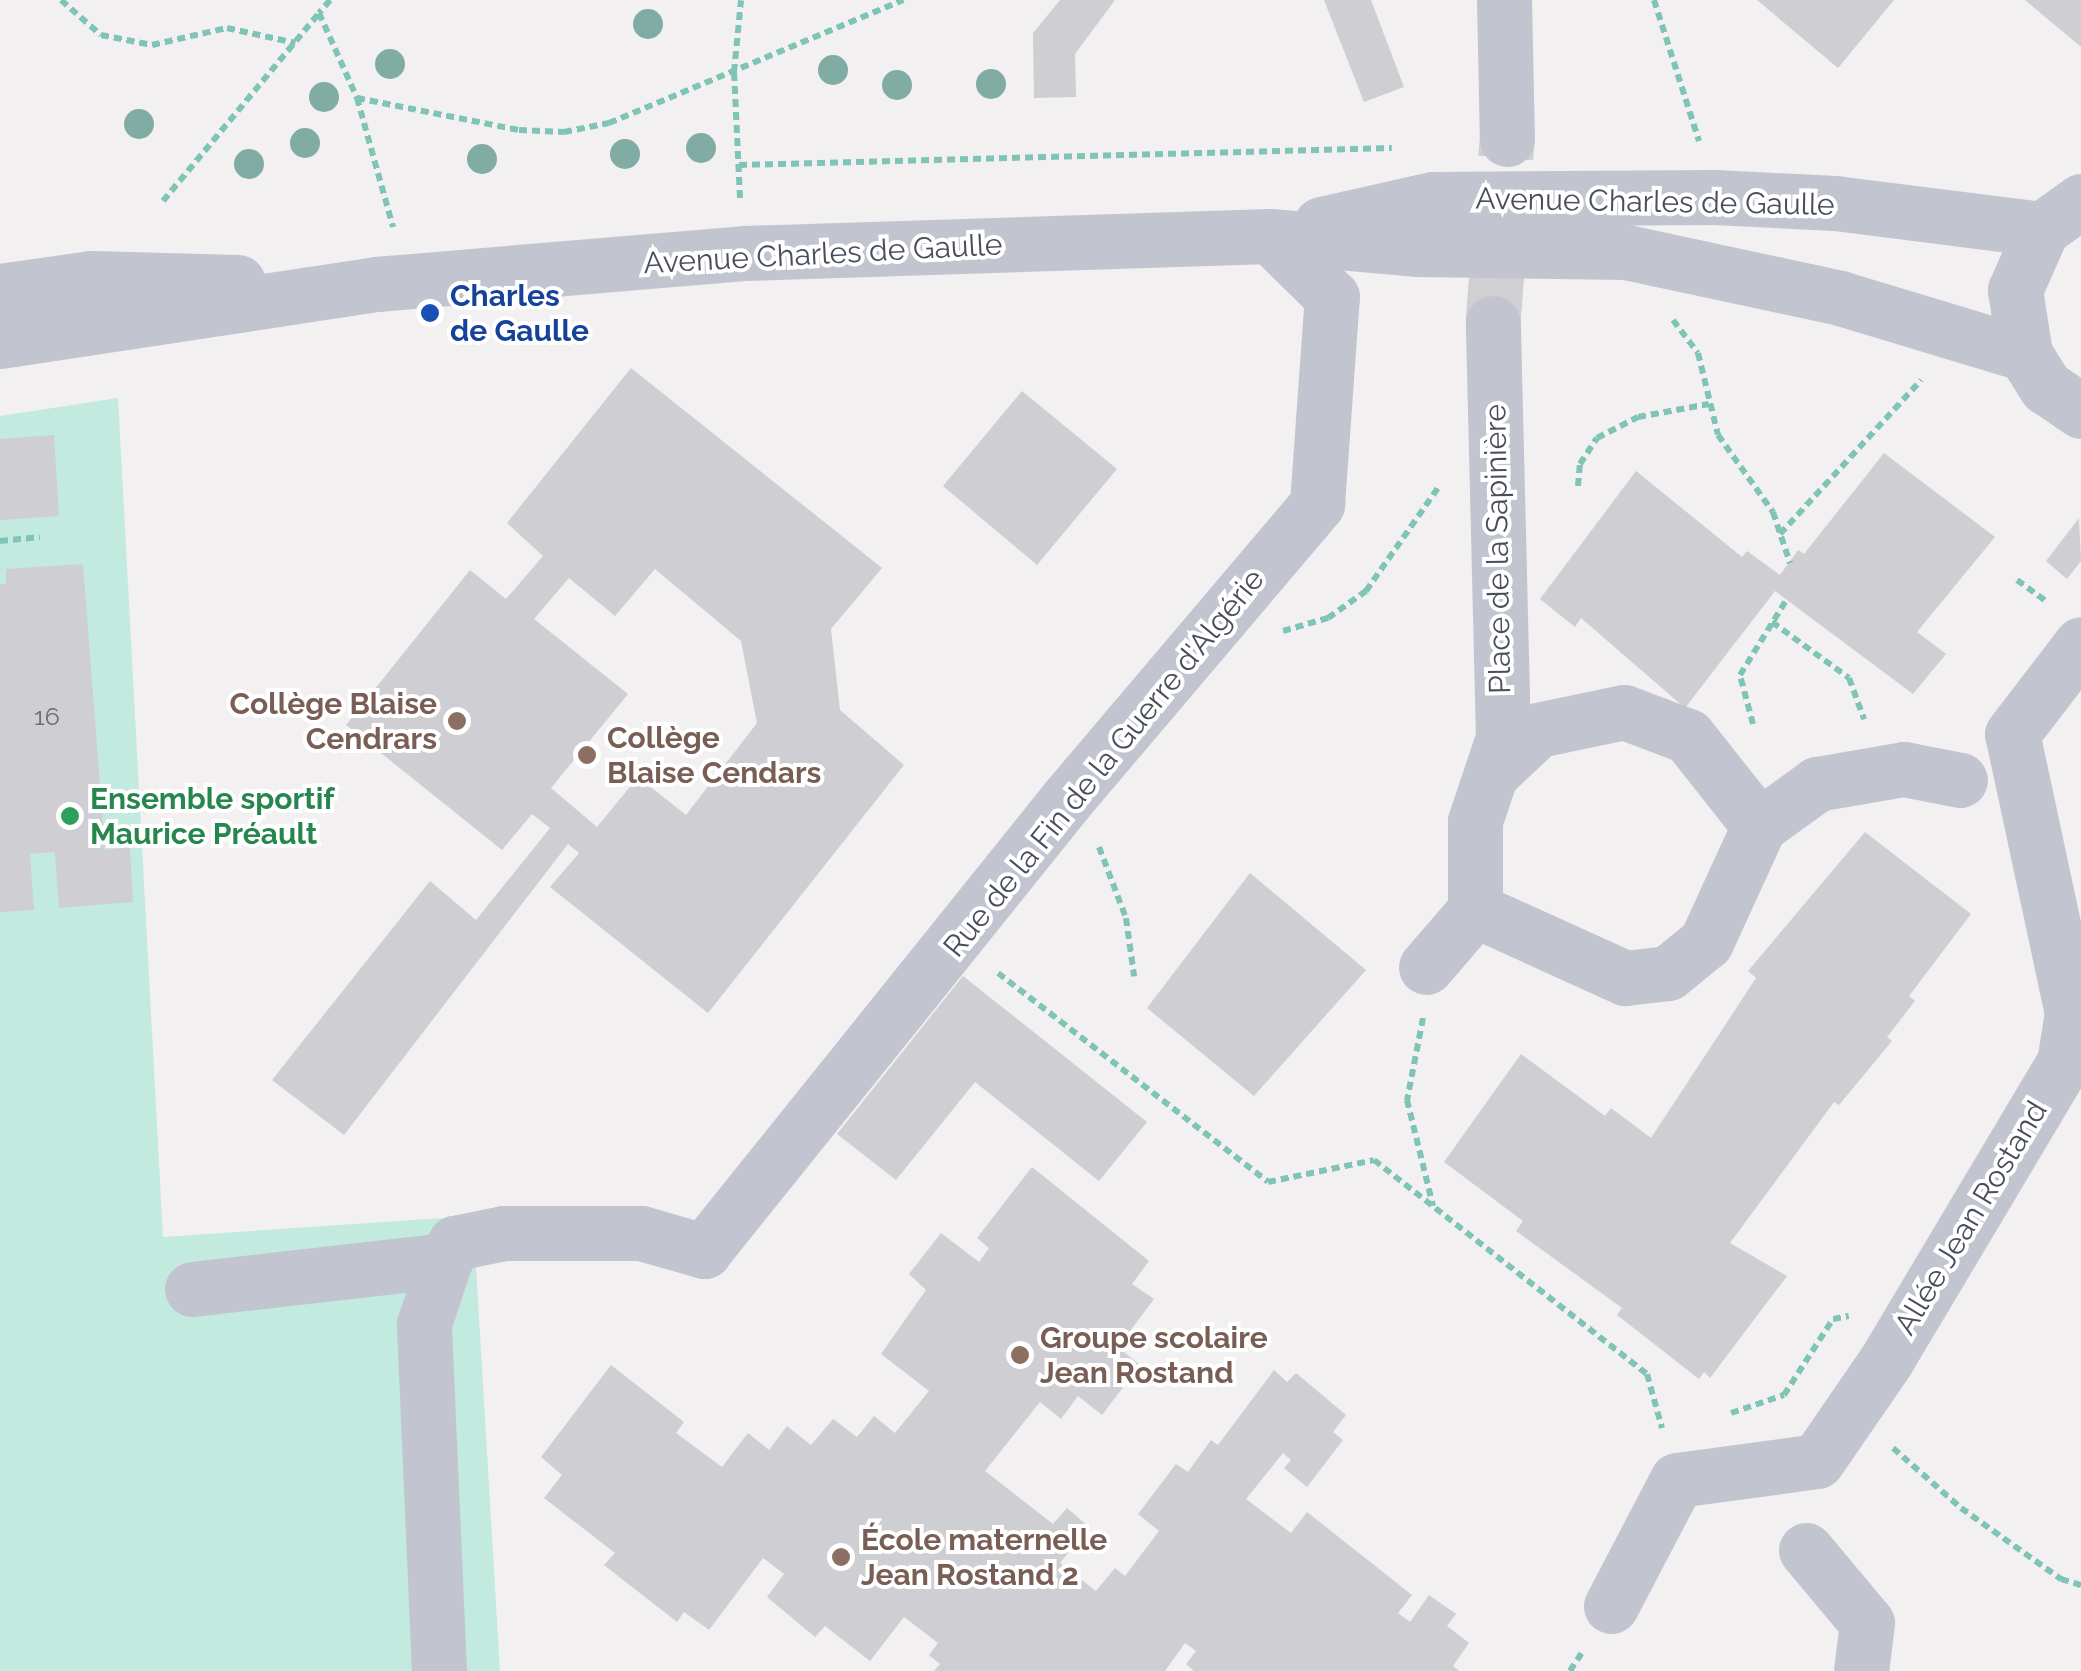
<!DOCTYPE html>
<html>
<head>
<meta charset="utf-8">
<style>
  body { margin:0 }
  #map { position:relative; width:2081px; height:1671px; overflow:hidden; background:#f2f0f0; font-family:Raleway,sans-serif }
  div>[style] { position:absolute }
  .green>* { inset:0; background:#c3eade }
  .building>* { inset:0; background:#ceced3 }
  .street-tunnel>* { height:55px; margin-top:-27.5px; transform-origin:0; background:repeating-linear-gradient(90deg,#d0cfd2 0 55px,transparent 0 83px) }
  .path>* { height:6px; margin-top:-3px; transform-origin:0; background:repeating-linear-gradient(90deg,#7fc4b7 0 8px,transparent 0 13px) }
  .street>* { height:55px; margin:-27.5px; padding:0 27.5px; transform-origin:27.5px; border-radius:27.5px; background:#c2c5cf }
  .trees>* { width:30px; height:30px; margin:-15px; border-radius:50%; background:#80aca3 }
  .dots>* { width:28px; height:28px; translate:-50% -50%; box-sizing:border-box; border:5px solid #fff; border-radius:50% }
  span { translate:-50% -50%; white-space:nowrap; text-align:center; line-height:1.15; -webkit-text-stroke:8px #fff; paint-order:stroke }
  .number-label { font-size:25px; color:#6b6d79 }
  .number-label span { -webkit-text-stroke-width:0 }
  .street-label { font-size:30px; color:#4a4d5b }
  .transit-label { font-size:30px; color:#164399; font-weight:700 }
  .left { translate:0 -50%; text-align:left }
  .education-label { font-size:30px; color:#785e54; font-weight:700 }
  .right { translate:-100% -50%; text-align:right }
  .leisure-label { font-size:30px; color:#27864d; font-weight:700 }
</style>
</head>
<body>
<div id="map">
  <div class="green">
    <div style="clip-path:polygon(118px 398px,163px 1237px,473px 1216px,500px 1671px,0 1671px,0 416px)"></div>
  </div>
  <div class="building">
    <div style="clip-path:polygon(1060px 0,1115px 0,1075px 54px,1076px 97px,1034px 98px,1033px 33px)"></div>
    <div style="clip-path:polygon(1324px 0,1371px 0,1404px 87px,1364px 102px)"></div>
    <div style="clip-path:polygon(1757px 0,1894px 0,1838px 68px)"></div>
    <div style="clip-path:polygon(2025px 0,2081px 0,2081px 47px)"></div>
    <div style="clip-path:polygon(evenodd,631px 368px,882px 568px,831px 629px,840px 710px,904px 765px,708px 1013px,550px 887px,579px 853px,568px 844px,344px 1135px,272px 1080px,430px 881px,476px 920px,550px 828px,532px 814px,502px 850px,346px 725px,470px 570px,506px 599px,543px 556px,507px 523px,631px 368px,655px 569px,741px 641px,757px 723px,686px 815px,638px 777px,597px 827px,551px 788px,628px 694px,534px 619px,569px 578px,615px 616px,655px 569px)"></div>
    <div style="clip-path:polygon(1022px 391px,1117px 469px,1037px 565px,943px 486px)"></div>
    <div style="clip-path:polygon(54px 435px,59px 516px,0 520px,0 439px)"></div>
    <div style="clip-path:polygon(1884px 453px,1995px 537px,1917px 632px,1946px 654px,1913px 694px,1775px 591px,1685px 708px,1581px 618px,1575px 627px,1540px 599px,1636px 471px,1742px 557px,1747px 551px,1780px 575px,1798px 550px,1804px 554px)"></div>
    <div style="clip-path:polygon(2079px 518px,2081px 561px,2067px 579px,2046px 561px)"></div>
    <div style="clip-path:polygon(83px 564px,105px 850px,130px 847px,133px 902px,59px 908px,55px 852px,30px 854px,34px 910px,0 912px,0 584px,6px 584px,6px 569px)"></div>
    <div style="clip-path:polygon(1865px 832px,1971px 914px,1909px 996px,1915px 1001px,1887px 1037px,1892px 1041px,1839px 1105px,1834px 1102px,1730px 1243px,1787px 1276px,1710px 1378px,1704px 1372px,1699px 1379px,1617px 1315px,1622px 1308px,1516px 1231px,1523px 1221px,1444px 1162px,1521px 1054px,1605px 1116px,1611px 1108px,1651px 1138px,1756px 978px,1748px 971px)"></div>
    <div style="clip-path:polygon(1250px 873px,1366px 970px,1254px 1096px,1147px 1008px)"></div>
    <div style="clip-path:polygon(963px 976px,1147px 1122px,1099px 1181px,975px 1082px,896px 1180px,837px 1134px)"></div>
    <div style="clip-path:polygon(1032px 1167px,1149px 1261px,1132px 1284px,1154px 1299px,1118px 1347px,1140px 1365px,1102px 1415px,1078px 1396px,1061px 1419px,1040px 1402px,985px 1471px,1053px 1524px,1067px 1508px,1089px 1527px,1060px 1563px,1096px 1591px,1115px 1568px,1125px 1576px,1159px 1531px,1138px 1514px,1176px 1464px,1188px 1472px,1211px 1440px,1218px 1445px,1274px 1370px,1287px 1382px,1296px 1373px,1346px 1415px,1333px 1432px,1343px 1440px,1307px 1487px,1284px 1468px,1291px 1460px,1283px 1453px,1246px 1499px,1291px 1533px,1307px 1512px,1412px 1595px,1398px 1613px,1410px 1622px,1429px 1595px,1456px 1614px,1447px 1626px,1469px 1643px,1453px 1666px,1459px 1671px,1194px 1671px,1186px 1664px,1196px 1651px,1185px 1643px,1165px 1671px,934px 1671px,940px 1664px,929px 1655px,938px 1643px,904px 1617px,870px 1661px,825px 1626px,815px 1637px,767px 1597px,784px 1574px,763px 1558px,709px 1630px,684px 1612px,677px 1622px,604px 1565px,615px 1553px,544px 1498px,562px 1475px,541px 1457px,611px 1365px,684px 1422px,676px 1433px,722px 1467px,748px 1433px,769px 1450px,787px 1426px,811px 1445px,833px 1419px,857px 1437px,874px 1416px,895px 1433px,929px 1391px,881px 1354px,926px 1290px,909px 1274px,941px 1233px,979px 1262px,989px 1248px,977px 1238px)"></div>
  </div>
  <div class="street-tunnel">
    <div style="left:1493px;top:323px;width:185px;rotate:-85.6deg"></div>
  </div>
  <div class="path">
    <div style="left:61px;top:0;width:53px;rotate:41.2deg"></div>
    <div style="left:101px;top:35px;width:52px;rotate:11.1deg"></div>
    <div style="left:152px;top:45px;width:77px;rotate:-12.8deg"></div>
    <div style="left:227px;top:28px;width:70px;rotate:12.4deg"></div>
    <div style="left:330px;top:0;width:17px;rotate:130deg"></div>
    <div style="left:319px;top:13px;width:93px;rotate:65.9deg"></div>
    <div style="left:357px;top:98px;width:134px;rotate:74.4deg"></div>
    <div style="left:1654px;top:0;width:148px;rotate:72.3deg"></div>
    <div style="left:357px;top:98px;width:165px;rotate:11.2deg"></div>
    <div style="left:519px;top:130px;width:45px;rotate:2.5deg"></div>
    <div style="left:564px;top:132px;width:46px;rotate:-11.3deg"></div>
    <div style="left:609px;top:123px;width:319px;rotate:-22.7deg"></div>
    <div style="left:739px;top:165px;width:653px;rotate:-1.49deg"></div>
    <div style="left:740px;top:198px;width:126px;rotate:-92.7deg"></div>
    <div style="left:734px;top:72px;width:72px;rotate:-84.4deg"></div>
    <div style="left:163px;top:201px;width:244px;rotate:-50.3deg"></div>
    <div style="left:1673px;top:320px;width:41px;rotate:52.9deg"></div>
    <div style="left:1698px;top:353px;width:84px;rotate:76.3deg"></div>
    <div style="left:1718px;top:435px;width:95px;rotate:54.5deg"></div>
    <div style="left:1773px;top:512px;width:54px;rotate:71.6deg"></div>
    <div style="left:1578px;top:486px;width:22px;rotate:-85deg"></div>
    <div style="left:1580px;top:464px;width:31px;rotate:-57deg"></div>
    <div style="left:1597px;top:438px;width:46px;rotate:-27.1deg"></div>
    <div style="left:1638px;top:417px;width:72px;rotate:-10.4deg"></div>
    <div style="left:1780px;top:534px;width:209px;rotate:-47.5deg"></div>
    <div style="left:0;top:541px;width:40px;rotate:-5.7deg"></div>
    <div style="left:2017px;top:580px;width:37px;rotate:36deg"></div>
    <div style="left:1772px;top:622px;width:95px;rotate:36deg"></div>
    <div style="left:1849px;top:678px;width:44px;rotate:69.9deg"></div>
    <div style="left:1283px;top:631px;width:47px;rotate:-16.1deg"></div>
    <div style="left:1328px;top:618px;width:47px;rotate:-35.4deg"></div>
    <div style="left:1366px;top:591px;width:129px;rotate:-55.1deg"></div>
    <div style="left:1753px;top:724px;width:51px;rotate:-104.9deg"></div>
    <div style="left:1740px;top:675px;width:89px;rotate:-58.3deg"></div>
    <div style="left:1099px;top:847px;width:76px;rotate:69.2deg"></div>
    <div style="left:1126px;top:918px;width:59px;rotate:82.1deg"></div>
    <div style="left:998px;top:973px;width:341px;rotate:37.7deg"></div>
    <div style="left:1268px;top:1182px;width:108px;rotate:-11.7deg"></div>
    <div style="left:1374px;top:1160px;width:347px;rotate:38.1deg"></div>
    <div style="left:1647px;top:1374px;width:56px;rotate:74.5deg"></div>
    <div style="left:1423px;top:1018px;width:84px;rotate:101deg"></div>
    <div style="left:1407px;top:1100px;width:109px;rotate:76.2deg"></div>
    <div style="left:1731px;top:1413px;width:56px;rotate:-18.8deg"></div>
    <div style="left:1784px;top:1395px;width:90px;rotate:-57.2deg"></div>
    <div style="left:1833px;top:1319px;width:16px;rotate:-11deg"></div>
    <div style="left:1893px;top:1448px;width:91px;rotate:41.4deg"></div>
    <div style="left:1961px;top:1508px;width:123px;rotate:35.4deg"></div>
    <div style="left:2061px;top:1579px;width:21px;rotate:17deg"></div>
    <div style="left:1570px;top:1671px;width:24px;rotate:-57deg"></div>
  </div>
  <div class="street">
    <div style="left:1504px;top:0;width:139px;rotate:88.8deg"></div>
    <div style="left:2081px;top:201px;width:48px;rotate:144.3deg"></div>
    <div style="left:2042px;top:229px;width:67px;rotate:113.9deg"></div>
    <div style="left:2015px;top:290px;width:65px;rotate:81.1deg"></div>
    <div style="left:2025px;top:354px;width:39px;rotate:58deg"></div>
    <div style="left:2046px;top:387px;width:42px;rotate:34.4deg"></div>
    <div style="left:1321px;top:224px;width:115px;rotate:-12.6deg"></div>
    <div style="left:1433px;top:199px;width:281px;rotate:-0.4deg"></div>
    <div style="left:1714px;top:197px;width:121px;rotate:2.8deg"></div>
    <div style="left:1835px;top:203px;width:209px;rotate:7.2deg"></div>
    <div style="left:0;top:291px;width:92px;rotate:-8.1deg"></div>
    <div style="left:91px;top:278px;width:147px;rotate:1.6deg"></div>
    <div style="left:0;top:341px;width:380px;rotate:-8.6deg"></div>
    <div style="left:376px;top:284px;width:369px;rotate:-4.8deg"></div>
    <div style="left:744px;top:253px;width:526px;rotate:-1.85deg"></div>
    <div style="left:1270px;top:236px;width:149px;rotate:5deg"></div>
    <div style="left:1418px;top:249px;width:208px;rotate:0.8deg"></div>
    <div style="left:1626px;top:252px;width:219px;rotate:12.1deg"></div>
    <div style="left:1840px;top:298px;width:193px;rotate:16.8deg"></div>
    <div style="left:1491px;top:774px;width:64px;rotate:-43.1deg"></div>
    <div style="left:1538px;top:730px;width:88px;rotate:-11.8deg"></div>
    <div style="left:1624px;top:712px;width:68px;rotate:20.6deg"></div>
    <div style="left:1688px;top:736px;width:115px;rotate:51.7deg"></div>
    <div style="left:1475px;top:910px;width:89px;rotate:-90deg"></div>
    <div style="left:1475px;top:821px;width:88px;rotate:-71.4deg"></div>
    <div style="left:1503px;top:738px;width:415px;rotate:-91.4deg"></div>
    <div style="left:1426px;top:967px;width:75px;rotate:-49.3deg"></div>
    <div style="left:1475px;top:910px;width:165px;rotate:24.4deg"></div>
    <div style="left:1625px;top:978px;width:43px;rotate:-6.6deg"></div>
    <div style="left:1668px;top:973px;width:49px;rotate:-39.2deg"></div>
    <div style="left:1706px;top:942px;width:128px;rotate:-65.4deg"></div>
    <div style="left:1759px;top:826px;width:72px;rotate:-35.9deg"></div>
    <div style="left:1817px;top:784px;width:88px;rotate:-9.8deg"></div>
    <div style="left:1904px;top:769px;width:57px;rotate:11.1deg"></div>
    <div style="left:192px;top:1289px;width:255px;rotate:-6.5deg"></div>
    <div style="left:1806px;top:1550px;width:95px;rotate:50.1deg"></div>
    <div style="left:1867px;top:1623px;width:48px;rotate:97.1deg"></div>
    <div style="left:1611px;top:1606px;width:142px;rotate:-62.4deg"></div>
    <div style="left:1677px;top:1480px;width:141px;rotate:-7.7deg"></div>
    <div style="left:1817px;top:1461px;width:124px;rotate:-55.5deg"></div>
    <div style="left:1887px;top:1359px;width:346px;rotate:-59.2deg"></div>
    <div style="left:2064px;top:1062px;width:50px;rotate:-80.7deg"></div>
    <div style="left:2072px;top:1013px;width:285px;rotate:-102.1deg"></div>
    <div style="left:2012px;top:734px;width:113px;rotate:-52.5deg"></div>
    <div style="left:439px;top:1671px;width:347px;rotate:-92.5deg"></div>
    <div style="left:424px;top:1324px;width:67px;rotate:-71.8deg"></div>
    <div style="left:445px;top:1260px;width:20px;rotate:-60deg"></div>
    <div style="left:455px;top:1243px;width:50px;rotate:-11.5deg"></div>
    <div style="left:504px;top:1233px;width:137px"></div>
    <div style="left:641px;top:1233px;width:66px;rotate:15.9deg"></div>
    <div style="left:704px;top:1251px;width:580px;rotate:-51.23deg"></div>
    <div style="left:1067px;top:799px;width:387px;rotate:-49.7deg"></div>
    <div style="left:1317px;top:504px;width:208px;rotate:-85.9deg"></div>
    <div style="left:1332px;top:297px;width:87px;rotate:-135.5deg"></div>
  </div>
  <div class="trees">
    <div style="left:648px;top:24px"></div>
    <div style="left:390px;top:64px"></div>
    <div style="left:833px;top:70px"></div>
    <div style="left:991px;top:84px"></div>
    <div style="left:897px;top:85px"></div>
    <div style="left:324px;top:97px"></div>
    <div style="left:139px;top:124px"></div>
    <div style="left:305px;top:143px"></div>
    <div style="left:701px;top:148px"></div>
    <div style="left:625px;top:154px"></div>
    <div style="left:482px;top:159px"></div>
    <div style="left:249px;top:164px"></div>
  </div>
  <div class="dots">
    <div style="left:430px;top:313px;background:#1a4fb4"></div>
    <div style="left:457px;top:721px;background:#8d6e63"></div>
    <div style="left:587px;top:755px;background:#8d6e63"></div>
    <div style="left:70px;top:816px;background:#2e9e5b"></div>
    <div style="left:1020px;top:1355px;background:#8d6e63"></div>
    <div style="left:841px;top:1557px;background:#8d6e63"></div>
  </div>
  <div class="number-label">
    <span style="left:47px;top:716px">16</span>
  </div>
  <div class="street-label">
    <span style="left:1655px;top:202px;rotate:1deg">Avenue Charles de Gaulle</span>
    <span style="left:823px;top:254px;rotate:-3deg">Avenue Charles de Gaulle</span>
    <span style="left:1498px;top:549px;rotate:-91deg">Place de la Sapinière</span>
    <span style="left:1104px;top:763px;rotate:-51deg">Rue de la Fin de la Guerre d'Algérie</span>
    <span style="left:1971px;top:1218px;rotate:-59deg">Allée Jean Rostand</span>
  </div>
  <div class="transit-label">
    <span class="left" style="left:450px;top:313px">Charles<br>de Gaulle</span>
  </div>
  <div class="education-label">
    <span class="right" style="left:437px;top:721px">Collège Blaise<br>Cendrars</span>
    <span class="left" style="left:607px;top:755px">Collège<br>Blaise Cendars</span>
    <span class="left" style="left:1040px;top:1355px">Groupe scolaire<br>Jean Rostand</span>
    <span class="left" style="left:861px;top:1557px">École maternelle<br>Jean Rostand 2</span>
  </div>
  <div class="leisure-label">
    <span class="left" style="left:90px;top:816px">Ensemble sportif<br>Maurice Préault</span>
  </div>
</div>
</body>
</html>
